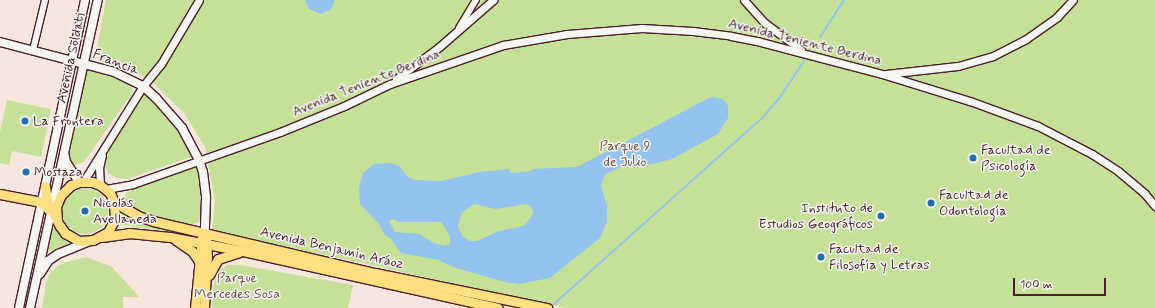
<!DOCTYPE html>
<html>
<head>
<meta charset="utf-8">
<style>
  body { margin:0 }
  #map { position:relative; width:1155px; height:308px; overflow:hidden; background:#f7e6de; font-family:Mynerve,sans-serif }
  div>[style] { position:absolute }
  .green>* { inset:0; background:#c5e097 }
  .round { border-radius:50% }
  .water>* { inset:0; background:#94c3ef }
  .stream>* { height:2px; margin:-1px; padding:0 1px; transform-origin:1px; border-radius:1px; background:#94c3ef }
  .roads { filter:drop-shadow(1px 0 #4a1f2b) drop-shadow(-1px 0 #4a1f2b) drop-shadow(0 1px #4a1f2b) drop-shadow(0 -1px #4a1f2b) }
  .minor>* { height:6px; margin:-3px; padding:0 3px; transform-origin:3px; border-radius:3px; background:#f6f6f2 }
  .tertiary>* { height:7px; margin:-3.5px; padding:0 3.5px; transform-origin:3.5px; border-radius:3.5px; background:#f6f6f2 }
  .secondary>* { height:8px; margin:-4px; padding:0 4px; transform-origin:4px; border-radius:4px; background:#f6f6f2 }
  .primary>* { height:9px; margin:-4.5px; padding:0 4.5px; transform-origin:4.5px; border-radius:4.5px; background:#fedf80 }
  .dots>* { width:11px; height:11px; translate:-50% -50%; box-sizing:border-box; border:2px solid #f6f6f2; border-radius:50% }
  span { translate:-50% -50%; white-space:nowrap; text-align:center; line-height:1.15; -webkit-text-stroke:3px #f6f6f2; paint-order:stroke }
  .street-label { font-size:14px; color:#4a1f2b }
  .poi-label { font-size:14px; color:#4a1f2b }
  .left { translate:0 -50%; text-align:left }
  .right { translate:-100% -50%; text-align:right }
  .park-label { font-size:14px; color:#694f46 }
  .scale { position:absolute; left:1013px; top:278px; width:93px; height:18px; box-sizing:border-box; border:2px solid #4a1f2b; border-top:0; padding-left:5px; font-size:12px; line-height:14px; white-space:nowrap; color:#4a1f2b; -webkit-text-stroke:3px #f6f6f2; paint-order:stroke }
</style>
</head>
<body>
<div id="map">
  <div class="green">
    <div style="clip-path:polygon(106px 0,1155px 0,1155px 308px,566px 308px,212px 230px,215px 201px,205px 147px,184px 113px,148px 78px,106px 63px,96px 54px)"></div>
    <div style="clip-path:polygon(87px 68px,131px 84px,133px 92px,84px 162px,76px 165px,71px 162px,69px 151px)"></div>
    <div style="clip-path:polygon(144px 92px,174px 123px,185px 140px,191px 157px,136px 176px,127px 179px,117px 178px,108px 173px,104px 162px,107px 150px)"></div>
    <div style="clip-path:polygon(7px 100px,51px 109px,41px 157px,12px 151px,9px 165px,0 163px,0 132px)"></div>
    <div style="clip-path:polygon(194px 167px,198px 169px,201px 185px,202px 208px,199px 222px,193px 224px,184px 223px,152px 216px,138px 212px,124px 201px,125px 195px,129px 191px)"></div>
    <div class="round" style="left:62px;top:188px;width:46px;height:46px"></div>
    <div style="clip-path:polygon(120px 211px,122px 211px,146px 224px,192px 234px,119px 225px,117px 225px)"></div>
    <div style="clip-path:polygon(52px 227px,69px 244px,47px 252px)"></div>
    <div style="clip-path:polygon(86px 257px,112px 267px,139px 297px,123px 297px,123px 308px,42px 308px,46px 284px,49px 275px,55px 268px,63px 263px)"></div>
    <div style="clip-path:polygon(228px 265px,240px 265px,353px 285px,348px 308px,212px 308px,213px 287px,218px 271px)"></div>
  </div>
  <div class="water">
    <div style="clip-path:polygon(305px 0,335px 0,331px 10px,320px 14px,309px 9px)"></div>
    <div style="clip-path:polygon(evenodd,711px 97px,723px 99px,728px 106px,728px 118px,718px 134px,672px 159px,653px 164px,621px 167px,605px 174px,601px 186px,607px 206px,607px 222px,600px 238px,550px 278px,519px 284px,505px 282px,453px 267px,439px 260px,401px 253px,391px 239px,384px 234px,379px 224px,360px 204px,359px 188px,363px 173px,374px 164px,391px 163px,399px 166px,408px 177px,415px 180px,441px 181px,480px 172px,509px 169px,511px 173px,531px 171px,532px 169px,577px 167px,711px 97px,474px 204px,495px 209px,526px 204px,531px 207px,534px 213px,524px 226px,499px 231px,477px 241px,470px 241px,462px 236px,458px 227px,461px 213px,474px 204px,711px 97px,392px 219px,399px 222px,441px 222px,450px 236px,450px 244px,444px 246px,434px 243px,419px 234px,395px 232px,389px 221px,392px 219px)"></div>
  </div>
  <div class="stream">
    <div style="left:820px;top:37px;width:44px;rotate:-57deg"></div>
    <div style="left:554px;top:304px;width:280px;rotate:-41.8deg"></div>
    <div style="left:763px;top:117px;width:23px;rotate:-49deg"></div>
    <div style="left:778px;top:100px;width:47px;rotate:-56.3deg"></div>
  </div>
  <div class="roads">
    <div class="minor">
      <div style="left:459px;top:28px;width:33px;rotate:-59deg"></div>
      <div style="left:33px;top:50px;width:51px;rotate:-76.5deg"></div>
    </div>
    <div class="tertiary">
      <div style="left:744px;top:0;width:31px;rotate:48deg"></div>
      <div style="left:765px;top:23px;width:45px;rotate:36.9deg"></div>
      <div style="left:886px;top:74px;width:72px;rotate:-6.3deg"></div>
      <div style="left:958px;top:66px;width:36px;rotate:-16deg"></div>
      <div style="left:993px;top:56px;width:37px;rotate:-27deg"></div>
      <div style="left:1026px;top:39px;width:38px;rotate:-35deg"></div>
      <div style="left:1057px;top:17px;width:23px;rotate:-47deg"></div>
      <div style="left:396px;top:79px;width:54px;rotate:-36.7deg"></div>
      <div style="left:439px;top:47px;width:72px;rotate:-41deg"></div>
      <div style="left:83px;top:182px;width:113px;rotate:-58deg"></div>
      <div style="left:143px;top:86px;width:28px;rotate:-51deg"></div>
      <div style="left:161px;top:64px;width:74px;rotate:-59.3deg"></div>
      <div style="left:100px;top:185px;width:17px;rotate:-93deg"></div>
      <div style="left:99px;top:168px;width:13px;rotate:-77deg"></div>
      <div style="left:106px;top:189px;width:27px;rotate:-10deg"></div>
      <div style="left:133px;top:184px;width:156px;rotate:-19.5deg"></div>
      <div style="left:280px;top:132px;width:69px;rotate:-22.1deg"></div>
      <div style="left:344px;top:106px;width:51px;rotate:-25.6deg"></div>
      <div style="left:390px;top:84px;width:120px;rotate:-19deg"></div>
      <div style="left:503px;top:45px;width:65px;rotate:-9.8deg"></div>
      <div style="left:567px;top:34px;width:75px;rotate:-4.6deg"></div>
      <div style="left:642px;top:28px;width:51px;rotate:3.4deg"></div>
      <div style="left:693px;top:31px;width:38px;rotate:7deg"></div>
      <div style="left:731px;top:36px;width:26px;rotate:11deg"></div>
      <div style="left:757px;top:41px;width:129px;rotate:14.8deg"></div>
      <div style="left:882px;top:74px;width:92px;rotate:17.1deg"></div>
      <div style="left:970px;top:101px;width:72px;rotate:20.2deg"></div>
      <div style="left:1038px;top:126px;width:61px;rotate:27.4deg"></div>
      <div style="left:1092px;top:154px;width:31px;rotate:33deg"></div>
      <div style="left:1118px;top:171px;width:35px;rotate:40deg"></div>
      <div style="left:1145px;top:194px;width:16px;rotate:50deg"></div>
    </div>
    <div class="secondary">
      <div style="left:0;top:42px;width:118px;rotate:14.7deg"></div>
      <div style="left:114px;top:72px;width:32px;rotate:26deg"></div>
      <div style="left:143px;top:86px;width:18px;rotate:43deg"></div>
      <div style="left:156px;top:98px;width:40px;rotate:49deg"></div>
      <div style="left:182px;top:128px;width:36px;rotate:62deg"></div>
      <div style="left:199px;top:160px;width:13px;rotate:72deg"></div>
      <div style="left:203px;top:172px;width:26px;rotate:83deg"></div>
      <div style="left:206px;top:198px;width:35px;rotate:92deg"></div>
      <div style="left:64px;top:153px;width:9px;rotate:77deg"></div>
      <div style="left:66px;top:162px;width:24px;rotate:57deg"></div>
      <div style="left:40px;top:274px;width:15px;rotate:-58deg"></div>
      <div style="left:48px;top:261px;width:12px;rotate:-35deg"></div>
      <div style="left:58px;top:254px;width:31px;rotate:-22deg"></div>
      <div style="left:19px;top:308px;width:315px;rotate:-77.9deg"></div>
      <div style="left:30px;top:308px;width:315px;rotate:-77.6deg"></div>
    </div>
    <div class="primary">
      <div style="left:45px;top:186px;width:15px;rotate:82deg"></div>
      <div style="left:47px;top:201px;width:28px;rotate:63deg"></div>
      <div style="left:60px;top:226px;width:9px;rotate:54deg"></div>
      <div style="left:65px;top:233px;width:16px;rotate:30deg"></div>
      <div style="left:79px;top:241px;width:14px;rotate:-4deg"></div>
      <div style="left:93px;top:240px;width:17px;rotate:-28deg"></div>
      <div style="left:108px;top:232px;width:16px;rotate:-63deg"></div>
      <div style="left:115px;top:218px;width:16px;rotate:-94deg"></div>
      <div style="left:114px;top:202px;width:10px;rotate:-114deg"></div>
      <div style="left:110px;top:193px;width:13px;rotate:-141deg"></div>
      <div style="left:100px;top:185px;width:9px;rotate:-159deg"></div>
      <div style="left:92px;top:182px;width:13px;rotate:180deg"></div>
      <div style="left:79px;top:182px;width:9px;rotate:159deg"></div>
      <div style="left:71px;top:185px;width:14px;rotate:135deg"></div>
      <div style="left:61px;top:195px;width:12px;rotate:114deg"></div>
      <div style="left:56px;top:206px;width:13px;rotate:86deg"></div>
      <div style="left:0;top:194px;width:42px;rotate:11deg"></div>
      <div style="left:41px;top:202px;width:11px;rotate:45deg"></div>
      <div style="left:114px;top:202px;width:28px;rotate:30deg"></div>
      <div style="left:138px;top:216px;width:16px;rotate:18deg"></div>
      <div style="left:153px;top:221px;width:228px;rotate:13.2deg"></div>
      <div style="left:375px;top:273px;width:176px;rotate:11.5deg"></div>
      <div style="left:102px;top:237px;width:27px;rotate:-8deg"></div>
      <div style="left:129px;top:233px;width:41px;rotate:5.6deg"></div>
      <div style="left:170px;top:237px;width:74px;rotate:10.9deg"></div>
      <div style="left:243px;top:251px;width:261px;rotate:12.6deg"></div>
      <div style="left:176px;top:240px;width:19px;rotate:35deg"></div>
      <div style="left:192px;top:251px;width:12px;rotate:55deg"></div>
      <div style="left:209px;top:275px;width:18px;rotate:-61deg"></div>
      <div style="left:218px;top:259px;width:22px;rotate:-18deg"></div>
      <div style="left:195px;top:308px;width:71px;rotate:-84.4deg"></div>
      <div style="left:204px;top:308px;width:52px;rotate:-86.7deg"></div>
      <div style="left:207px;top:256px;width:18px;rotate:-93deg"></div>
    </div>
  </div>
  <div class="dots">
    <div style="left:25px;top:121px;background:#1f6fb2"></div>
    <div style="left:973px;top:158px;background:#1f6fb2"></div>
    <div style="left:26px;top:172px;background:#1f6fb2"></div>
    <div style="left:931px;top:203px;background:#1f6fb2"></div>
    <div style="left:85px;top:211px;background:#1f6fb2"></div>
    <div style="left:881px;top:216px;background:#1f6fb2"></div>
    <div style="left:821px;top:257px;background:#1f6fb2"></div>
  </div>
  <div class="street-label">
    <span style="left:805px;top:42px;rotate:14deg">Avenida Teniente Berdina</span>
    <span style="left:71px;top:58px;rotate:-78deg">Avenida Soldati</span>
    <span style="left:116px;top:62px;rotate:21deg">Francia</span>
    <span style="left:366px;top:83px;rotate:-22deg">Avenida Teniente Berdina</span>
    <span style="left:332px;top:248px;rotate:13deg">Avenida Benjamín Aráoz</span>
  </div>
  <div class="poi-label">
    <span class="left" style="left:33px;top:121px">La Frontera</span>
    <span class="left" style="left:981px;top:158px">Facultad de<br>Psicología</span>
    <span class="left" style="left:34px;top:172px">Mostaza</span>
    <span class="left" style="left:939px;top:203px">Facultad de<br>Odontología</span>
    <span class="left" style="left:93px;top:211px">Nicolás<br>Avellaneda</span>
    <span class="right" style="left:873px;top:216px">Instituto de<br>Estudios Geográficos</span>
    <span class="left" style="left:829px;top:257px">Facultad de<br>Filosofía y Letras</span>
  </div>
  <div class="park-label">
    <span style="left:625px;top:154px">Parque 9<br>de Julio</span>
    <span style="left:237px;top:286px">Parque<br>Mercedes Sosa</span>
  </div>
  <div class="scale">100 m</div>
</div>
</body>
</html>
